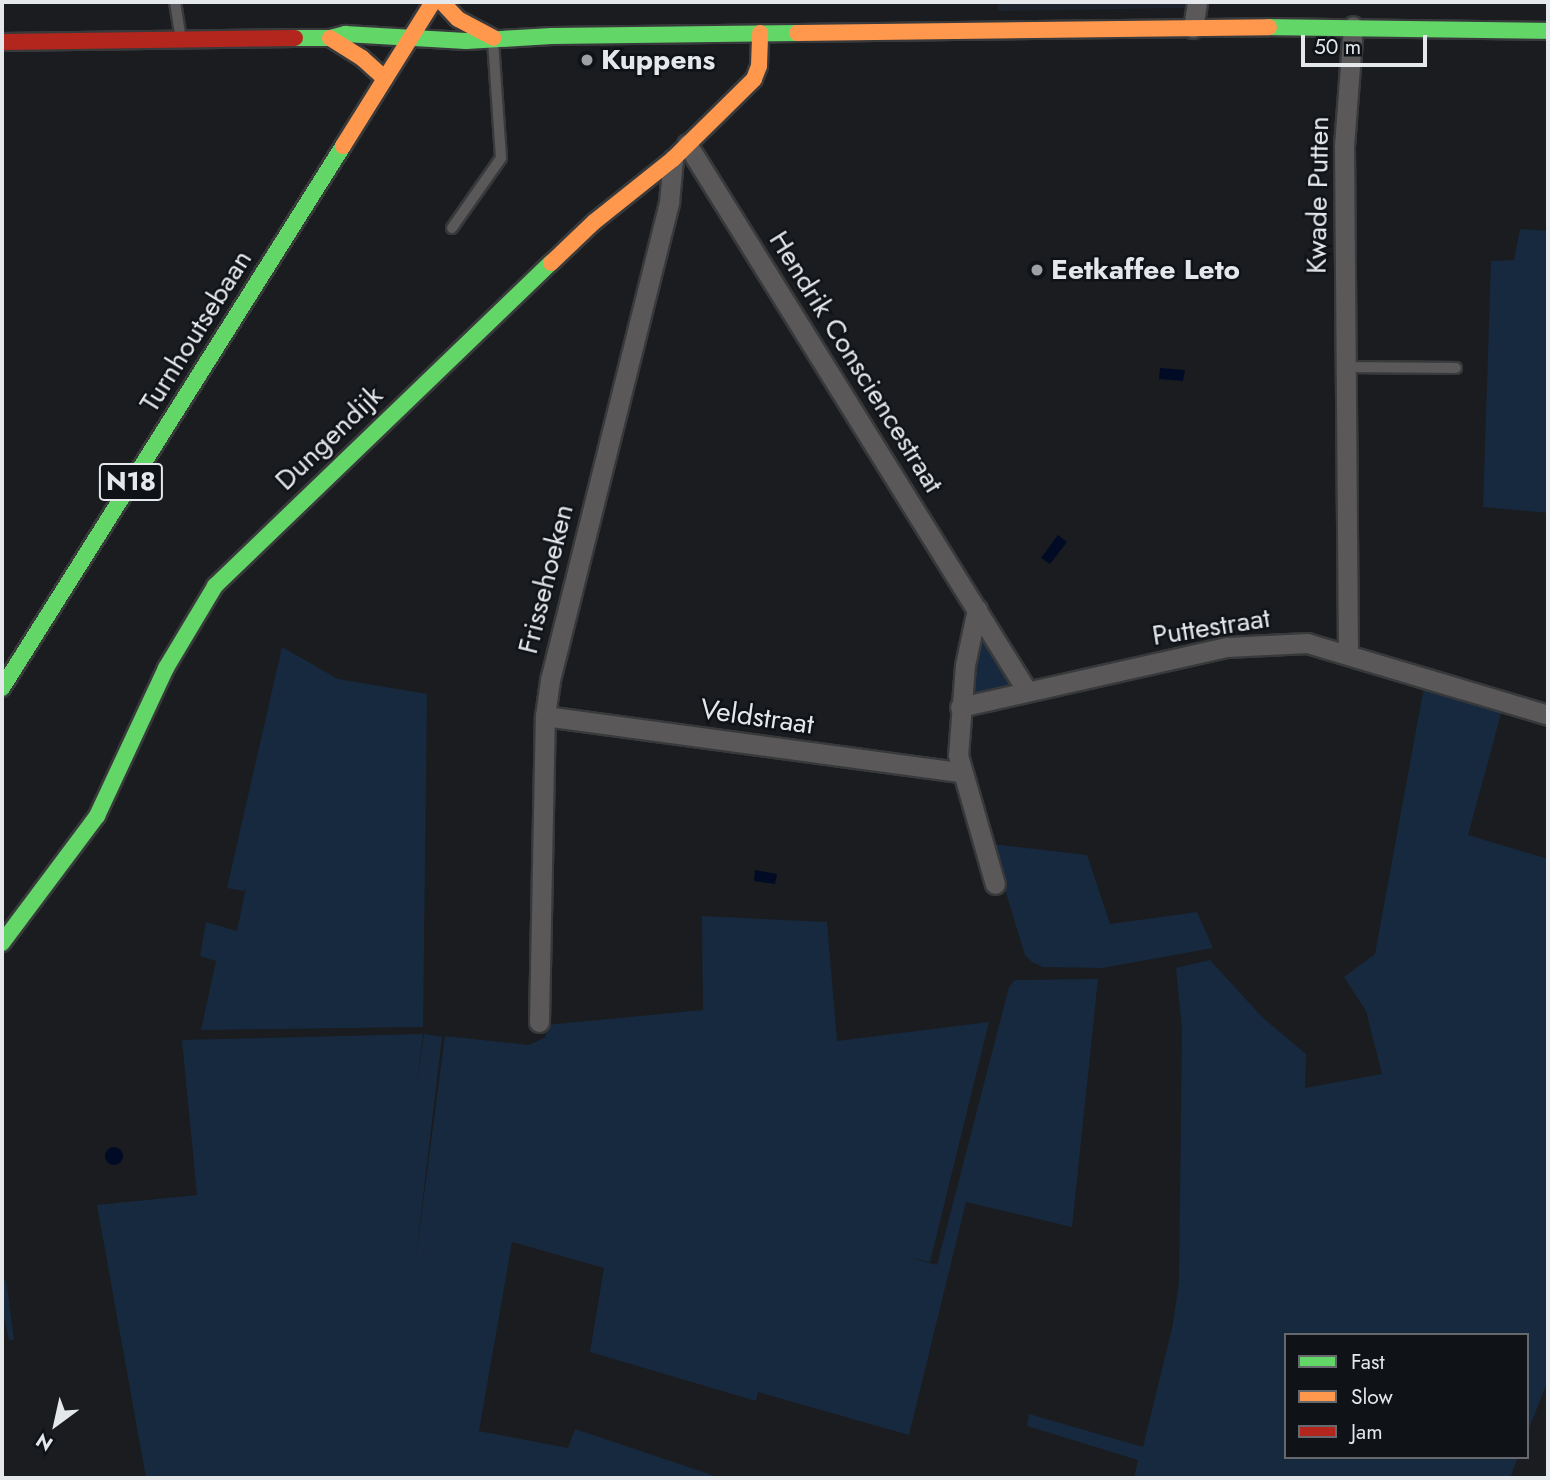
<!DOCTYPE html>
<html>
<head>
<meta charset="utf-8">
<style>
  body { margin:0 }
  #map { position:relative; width:1550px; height:1480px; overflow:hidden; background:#1a1c1f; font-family:Jost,sans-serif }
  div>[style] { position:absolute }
  .built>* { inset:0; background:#1d242d }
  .green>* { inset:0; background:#17293e }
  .water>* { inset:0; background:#020b25 }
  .round { border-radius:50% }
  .roads { filter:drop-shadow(2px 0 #37393b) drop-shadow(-2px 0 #37393b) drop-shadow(0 2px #37393b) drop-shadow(0 -2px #37393b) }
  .lane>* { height:10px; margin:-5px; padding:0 5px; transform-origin:5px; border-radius:5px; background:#5a5859 }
  .street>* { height:19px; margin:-9.5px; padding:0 9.5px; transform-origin:9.5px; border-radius:9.5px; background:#5a5859 }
  .fast>* { height:16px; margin:-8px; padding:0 8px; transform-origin:8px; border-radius:8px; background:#63d668 }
  .slow>* { height:16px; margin:-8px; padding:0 8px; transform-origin:8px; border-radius:8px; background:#ff974d }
  .jam>* { height:16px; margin:-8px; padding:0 8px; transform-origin:8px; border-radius:8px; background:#b3261e }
  .dots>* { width:19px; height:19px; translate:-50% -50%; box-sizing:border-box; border:4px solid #0f1318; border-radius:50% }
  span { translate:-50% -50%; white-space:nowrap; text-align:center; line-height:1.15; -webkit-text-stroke:5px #0f1318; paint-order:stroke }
  .shield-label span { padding:2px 5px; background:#0f1318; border:2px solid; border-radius:5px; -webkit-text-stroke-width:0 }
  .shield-label { font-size:26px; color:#e5e8eb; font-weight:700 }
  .poi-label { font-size:28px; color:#e5e8eb; font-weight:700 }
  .left { translate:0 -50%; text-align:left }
  .street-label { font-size:28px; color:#e5e8eb }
  .frame { position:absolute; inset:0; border:4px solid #e5e8eb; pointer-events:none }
  .legend { position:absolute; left:1284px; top:1333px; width:245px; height:126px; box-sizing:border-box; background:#0f1318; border:2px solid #65686c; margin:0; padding:9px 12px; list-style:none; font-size:21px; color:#e5e8eb }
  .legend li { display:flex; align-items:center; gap:14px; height:35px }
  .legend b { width:35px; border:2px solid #65686c }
  .north { position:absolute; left:21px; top:1389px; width:70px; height:70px; -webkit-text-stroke:5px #0f1318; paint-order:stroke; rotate:213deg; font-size:19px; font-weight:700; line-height:28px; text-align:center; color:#e5e8eb }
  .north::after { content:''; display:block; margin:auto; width:24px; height:32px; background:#e5e8eb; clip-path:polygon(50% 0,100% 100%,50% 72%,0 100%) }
  .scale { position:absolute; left:1301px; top:35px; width:126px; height:32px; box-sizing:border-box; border:4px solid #e5e8eb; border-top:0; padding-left:9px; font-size:21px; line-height:24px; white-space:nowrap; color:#e5e8eb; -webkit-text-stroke:5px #0f1318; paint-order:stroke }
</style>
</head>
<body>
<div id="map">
  <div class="built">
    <div style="clip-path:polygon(998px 2px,1188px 2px,1186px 8px,998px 11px)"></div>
  </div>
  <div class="green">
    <div style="clip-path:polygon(1520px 229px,1548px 231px,1548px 513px,1483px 507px,1491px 261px,1514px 260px)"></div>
    <div style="clip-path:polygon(978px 643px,988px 644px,1010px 677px,1010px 683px,1007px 688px,974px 696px,970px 693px)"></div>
    <div style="clip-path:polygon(282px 647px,338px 679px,427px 694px,423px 1027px,201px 1030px,216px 961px,200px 956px,206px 922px,237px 931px,246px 887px,244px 891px,227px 888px)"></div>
    <div style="clip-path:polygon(1424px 687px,1502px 710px,1468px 835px,1548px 859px,1546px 1220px,1548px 1222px,1548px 1380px,1527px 1434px,1527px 1335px,1286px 1335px,1286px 1457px,1518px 1457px,1510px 1478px,1134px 1478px,1138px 1460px,1027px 1426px,1029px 1414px,1143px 1447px,1173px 1324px,1179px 1282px,1182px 1030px,1176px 968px,1210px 960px,1262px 1017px,1306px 1054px,1305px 1088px,1382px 1074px,1366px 1011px,1344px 977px,1375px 954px)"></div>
    <div style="clip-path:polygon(991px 844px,1087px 855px,1110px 924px,1197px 912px,1213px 948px,1102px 968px,1043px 967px,1032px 962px,1025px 955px)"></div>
    <div style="clip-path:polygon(702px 916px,827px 922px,837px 1041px,989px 1022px,930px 1262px,908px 1257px,937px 1265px,1009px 987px,1015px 980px,1098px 979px,1072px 1227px,966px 1202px,909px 1435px,758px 1392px,756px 1401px,590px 1352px,604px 1268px,512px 1242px,479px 1431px,568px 1448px,575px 1429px,721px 1478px,146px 1478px,97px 1205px,197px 1195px,182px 1040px,423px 1034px,417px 1084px,424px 1034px,442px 1037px,416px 1256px,445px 1036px,529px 1045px,546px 1037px,546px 1025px,703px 1010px)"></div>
    <div style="clip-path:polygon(6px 1280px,14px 1340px,9px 1340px,2px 1308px,2px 1281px)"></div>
  </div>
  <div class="water">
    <div style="clip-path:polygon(1160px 368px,1185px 370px,1183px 381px,1159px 379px)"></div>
    <div style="clip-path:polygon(1058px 535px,1067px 542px,1050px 564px,1041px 558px)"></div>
    <div style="clip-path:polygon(755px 870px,777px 874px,775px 884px,754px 881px)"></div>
    <div class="round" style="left:105px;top:1147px;width:18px;height:18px"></div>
  </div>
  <div class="roads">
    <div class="lane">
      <div style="left:175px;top:2px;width:37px;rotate:81deg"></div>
      <div style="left:452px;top:228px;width:85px;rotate:-55deg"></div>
      <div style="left:501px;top:158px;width:116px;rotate:-93.9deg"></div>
      <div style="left:1345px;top:367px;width:111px;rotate:0.5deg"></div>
    </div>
    <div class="street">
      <div style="left:1193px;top:28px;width:26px;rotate:-81deg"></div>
      <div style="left:687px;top:144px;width:644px;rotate:58.14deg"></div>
      <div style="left:977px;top:609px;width:57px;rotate:102.1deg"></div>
      <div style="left:965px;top:665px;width:90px;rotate:94.4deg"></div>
      <div style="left:958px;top:755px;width:134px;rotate:74deg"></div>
      <div style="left:1348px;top:654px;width:508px;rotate:-90.45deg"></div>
      <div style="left:1344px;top:146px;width:120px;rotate:-85.7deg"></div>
      <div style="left:960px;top:707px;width:274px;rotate:-12.7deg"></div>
      <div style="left:1227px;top:647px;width:80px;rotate:-2.9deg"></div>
      <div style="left:1307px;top:643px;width:252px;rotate:16.6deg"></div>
      <div style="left:545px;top:716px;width:420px;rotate:7.7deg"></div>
      <div style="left:539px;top:1022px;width:306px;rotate:-88.9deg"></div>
      <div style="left:545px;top:716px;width:36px;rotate:-82deg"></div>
      <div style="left:550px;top:680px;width:493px;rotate:-76deg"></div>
      <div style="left:669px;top:202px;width:43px;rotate:-84.7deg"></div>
    </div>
    <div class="fast">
      <div style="left:1269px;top:27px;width:279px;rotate:0.8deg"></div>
      <div style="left:295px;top:38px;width:35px"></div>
      <div style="left:330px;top:38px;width:16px;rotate:-15deg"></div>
      <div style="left:345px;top:34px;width:121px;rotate:3.3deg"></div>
      <div style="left:466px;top:41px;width:86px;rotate:-3.3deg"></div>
      <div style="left:552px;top:36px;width:245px;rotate:-0.7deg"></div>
      <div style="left:2px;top:688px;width:640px;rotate:-57.82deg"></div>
      <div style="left:2px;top:943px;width:159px;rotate:-53.2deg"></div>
      <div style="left:97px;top:816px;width:163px;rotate:-65deg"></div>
      <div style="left:166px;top:668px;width:96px;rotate:-59.1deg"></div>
      <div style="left:215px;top:586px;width:466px;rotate:-43.9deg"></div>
    </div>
    <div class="slow">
      <div style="left:442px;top:2px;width:23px;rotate:47deg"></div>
      <div style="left:458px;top:19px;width:40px;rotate:28deg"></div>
      <div style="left:797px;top:33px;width:472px;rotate:-0.7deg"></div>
      <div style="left:330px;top:38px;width:38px;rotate:32deg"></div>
      <div style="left:362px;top:58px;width:31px;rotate:42deg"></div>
      <div style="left:343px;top:146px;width:170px;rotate:-58deg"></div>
      <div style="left:551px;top:263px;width:59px;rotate:-43.6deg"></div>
      <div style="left:594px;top:222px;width:101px;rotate:-38.6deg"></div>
      <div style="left:673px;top:159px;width:114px;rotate:-44.6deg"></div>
      <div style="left:754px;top:79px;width:14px;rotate:-69deg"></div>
      <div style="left:759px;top:66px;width:33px;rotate:-88deg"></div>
    </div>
    <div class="jam">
      <div style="left:2px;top:42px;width:293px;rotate:-0.8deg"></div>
    </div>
  </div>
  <div class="dots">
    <div style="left:587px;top:60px;background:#9ea1a4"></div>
    <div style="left:1037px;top:270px;background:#9ea1a4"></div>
  </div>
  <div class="shield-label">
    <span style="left:131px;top:482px">N18</span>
  </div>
  <div class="poi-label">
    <span class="left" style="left:601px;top:60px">Kuppens</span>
    <span class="left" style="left:1051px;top:270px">Eetkaffee Leto</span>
  </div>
  <div class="street-label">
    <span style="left:1318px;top:195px;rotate:-89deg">Kwade Putten</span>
    <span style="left:196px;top:331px;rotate:-58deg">Turnhoutsebaan</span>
    <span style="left:856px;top:362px;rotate:58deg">Hendrik Consciencestraat</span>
    <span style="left:329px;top:438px;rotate:-44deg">Dungendijk</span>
    <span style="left:546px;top:579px;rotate:-76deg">Frissehoeken</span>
    <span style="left:1211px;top:627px;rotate:-9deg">Puttestraat</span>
    <span style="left:757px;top:717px;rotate:8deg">Veldstraat</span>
  </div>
  <div class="frame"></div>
  <ul class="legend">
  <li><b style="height:9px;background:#63d668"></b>Fast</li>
  <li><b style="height:9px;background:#ff974d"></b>Slow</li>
  <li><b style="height:9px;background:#b3261e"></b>Jam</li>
  </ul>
  <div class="north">N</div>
  <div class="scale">50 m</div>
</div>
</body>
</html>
